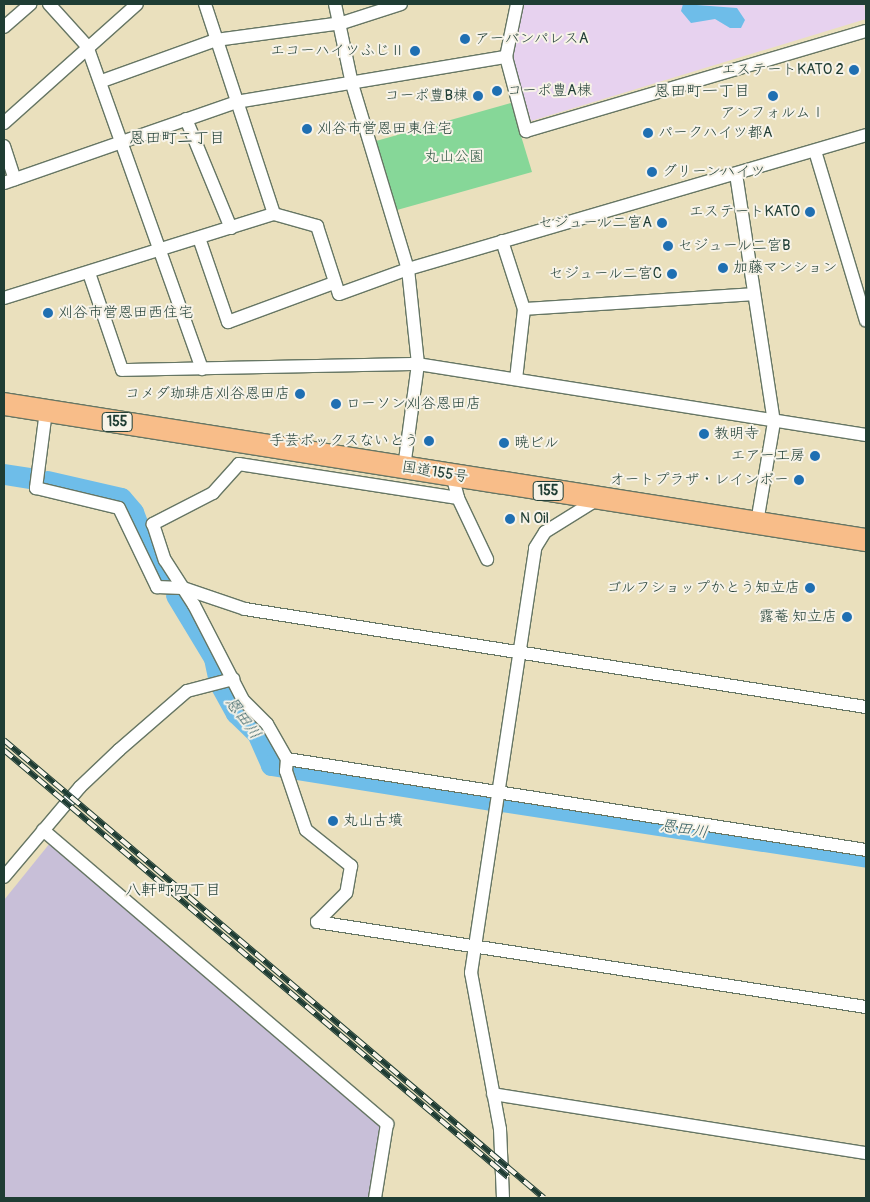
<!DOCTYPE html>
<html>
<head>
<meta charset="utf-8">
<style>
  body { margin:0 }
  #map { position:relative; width:870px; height:1202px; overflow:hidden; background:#eae0bd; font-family:Pangolin,"Klee One",sans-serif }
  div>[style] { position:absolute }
  .built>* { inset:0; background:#e7d2ef }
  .industrial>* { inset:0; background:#c8bfd8 }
  .green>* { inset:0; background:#86d798 }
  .water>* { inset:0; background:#6ebde9 }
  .river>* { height:21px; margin:-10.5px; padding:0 10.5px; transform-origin:10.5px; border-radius:10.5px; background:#6ebde9 }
  .roads { filter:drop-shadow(1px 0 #667664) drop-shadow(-1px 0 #667664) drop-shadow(0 1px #667664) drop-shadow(0 -1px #667664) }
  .street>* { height:12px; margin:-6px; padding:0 6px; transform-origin:6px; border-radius:6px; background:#fff }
  .highway>* { height:22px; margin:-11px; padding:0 11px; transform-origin:11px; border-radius:11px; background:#f8bd89 }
  .rail>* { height:5.5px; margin-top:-2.75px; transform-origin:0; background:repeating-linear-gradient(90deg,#f7f3e8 0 11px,#1f3d34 0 22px); box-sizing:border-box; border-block:1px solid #1f3d34 }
  .dots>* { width:14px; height:14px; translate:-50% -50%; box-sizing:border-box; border:2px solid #f7f3e8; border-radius:50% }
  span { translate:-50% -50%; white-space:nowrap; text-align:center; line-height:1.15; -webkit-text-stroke:4px #f7f3e8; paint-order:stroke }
  .shield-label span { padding:1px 4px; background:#f7f3e8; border:1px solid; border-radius:4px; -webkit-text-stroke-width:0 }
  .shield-label { font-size:14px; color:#1f3d34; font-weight:700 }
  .poi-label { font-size:15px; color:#1f3d34 }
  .left { translate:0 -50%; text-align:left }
  .right { translate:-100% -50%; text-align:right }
  .park-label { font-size:15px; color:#345c48 }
  .street-label { font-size:15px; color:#1f3d34 }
  .neighbourhood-label { font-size:16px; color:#1f3d34 }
  .water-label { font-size:16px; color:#335d61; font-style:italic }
  .frame { position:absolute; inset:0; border:5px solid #1f3d34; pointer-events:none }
</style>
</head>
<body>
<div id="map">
  <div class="built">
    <div style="clip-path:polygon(524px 4px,864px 4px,866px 19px,531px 121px,512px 57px)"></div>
  </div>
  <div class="industrial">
    <div style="clip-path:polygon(50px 843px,379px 1124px,381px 1145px,372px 1198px,4px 1198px,4px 900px)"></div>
  </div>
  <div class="green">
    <div style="clip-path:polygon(511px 103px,532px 172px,397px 210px,376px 141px)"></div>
  </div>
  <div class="water">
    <div style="clip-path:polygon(683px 4px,737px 8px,745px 20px,741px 28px,730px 28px,715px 19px,691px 23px,681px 11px)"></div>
  </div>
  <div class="river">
    <div style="left:4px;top:474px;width:25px;rotate:9deg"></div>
    <div style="left:47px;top:481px;width:76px;rotate:12.9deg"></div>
    <div style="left:121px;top:498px;width:18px;rotate:49deg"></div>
    <div style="left:133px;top:512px;width:51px;rotate:69.4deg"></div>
    <div style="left:151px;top:560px;width:26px;rotate:54deg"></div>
    <div style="left:176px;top:595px;width:74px;rotate:58.9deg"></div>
    <div style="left:214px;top:658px;width:24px;rotate:78deg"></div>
    <div style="left:221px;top:686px;width:31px;rotate:61deg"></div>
    <div style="left:236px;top:713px;width:29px;rotate:44deg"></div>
    <div style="left:257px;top:733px;width:35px;rotate:66deg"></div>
    <div style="left:271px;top:765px;width:224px;rotate:9deg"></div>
    <div style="left:502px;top:801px;width:368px;rotate:8.7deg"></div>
  </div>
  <div class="roads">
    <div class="street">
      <div style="left:49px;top:4px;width:57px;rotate:47.9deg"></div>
      <div style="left:87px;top:46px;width:343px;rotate:70.4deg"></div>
      <div style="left:205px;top:4px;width:221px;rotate:71.8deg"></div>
      <div style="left:335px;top:4px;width:82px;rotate:78deg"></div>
      <div style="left:352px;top:84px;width:193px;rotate:73.2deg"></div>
      <div style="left:408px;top:269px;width:96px;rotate:84deg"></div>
      <div style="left:418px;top:364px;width:104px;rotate:97.7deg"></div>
      <div style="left:517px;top:4px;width:54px;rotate:101.7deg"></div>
      <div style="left:506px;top:57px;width:77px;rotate:74.9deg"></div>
      <div style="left:526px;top:131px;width:354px;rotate:-16.4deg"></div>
      <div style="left:4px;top:27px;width:35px;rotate:-41deg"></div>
      <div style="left:102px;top:81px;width:121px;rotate:-19.8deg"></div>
      <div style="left:216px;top:40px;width:127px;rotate:-7.7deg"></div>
      <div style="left:342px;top:23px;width:62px;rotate:-17.9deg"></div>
      <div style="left:186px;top:119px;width:118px;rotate:67.6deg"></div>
      <div style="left:4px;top:123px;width:178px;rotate:-41.8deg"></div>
      <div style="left:4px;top:146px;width:35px;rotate:72deg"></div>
      <div style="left:815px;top:151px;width:177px;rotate:73.3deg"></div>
      <div style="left:736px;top:174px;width:251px;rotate:81.3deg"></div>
      <div style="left:774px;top:422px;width:101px;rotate:99.6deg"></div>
      <div style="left:4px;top:183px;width:246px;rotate:-19.2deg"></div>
      <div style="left:236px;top:102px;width:274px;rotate:-9.5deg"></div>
      <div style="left:199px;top:238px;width:89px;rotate:71deg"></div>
      <div style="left:228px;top:322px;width:113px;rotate:-20.2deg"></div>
      <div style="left:502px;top:241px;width:71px;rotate:72.1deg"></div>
      <div style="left:524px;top:309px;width:70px;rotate:96.5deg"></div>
      <div style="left:89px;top:273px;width:102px;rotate:71.2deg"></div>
      <div style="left:122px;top:370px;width:296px;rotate:-1.2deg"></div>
      <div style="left:418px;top:364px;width:454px;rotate:9deg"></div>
      <div style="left:4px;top:298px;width:283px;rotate:-17.3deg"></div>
      <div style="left:274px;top:214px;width:45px;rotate:15.6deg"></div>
      <div style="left:317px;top:226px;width:71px;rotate:72.1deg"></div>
      <div style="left:339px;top:294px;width:73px;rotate:-19.9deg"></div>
      <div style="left:408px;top:269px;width:477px;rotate:-16.3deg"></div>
      <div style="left:524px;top:309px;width:230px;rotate:-3.7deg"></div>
      <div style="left:46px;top:411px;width:78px;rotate:97.4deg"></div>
      <div style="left:36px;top:488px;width:85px;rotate:13.5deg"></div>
      <div style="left:119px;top:508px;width:88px;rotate:64.3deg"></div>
      <div style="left:157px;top:587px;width:26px;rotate:2deg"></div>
      <div style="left:183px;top:588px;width:65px;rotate:18.7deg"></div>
      <div style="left:245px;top:609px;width:629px;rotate:8.97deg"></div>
      <div style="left:452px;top:475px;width:24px;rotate:75deg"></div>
      <div style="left:458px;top:498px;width:68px;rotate:64.6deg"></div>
      <div style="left:458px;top:498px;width:222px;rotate:-171.2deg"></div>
      <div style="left:239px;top:464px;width:39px;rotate:132deg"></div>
      <div style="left:213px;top:493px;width:68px;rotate:152.7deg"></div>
      <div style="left:153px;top:524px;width:38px;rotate:72deg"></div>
      <div style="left:165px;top:560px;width:54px;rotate:57.2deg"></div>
      <div style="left:194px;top:605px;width:107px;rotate:62.7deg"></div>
      <div style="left:243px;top:700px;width:34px;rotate:45deg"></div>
      <div style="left:267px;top:724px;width:40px;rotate:60.3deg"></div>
      <div style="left:287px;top:759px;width:12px;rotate:95deg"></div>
      <div style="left:286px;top:771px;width:62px;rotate:71.3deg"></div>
      <div style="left:306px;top:830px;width:58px;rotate:38.7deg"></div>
      <div style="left:351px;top:866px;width:27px;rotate:100deg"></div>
      <div style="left:346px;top:893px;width:41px;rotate:135deg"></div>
      <div style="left:317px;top:922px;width:556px;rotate:8.8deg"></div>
      <div style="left:287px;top:759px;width:586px;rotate:8.93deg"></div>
      <div style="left:43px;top:830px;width:453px;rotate:40.5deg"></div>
      <div style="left:387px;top:1124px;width:75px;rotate:99.2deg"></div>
      <div style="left:4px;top:877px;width:118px;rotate:-49.8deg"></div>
      <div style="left:80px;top:787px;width:54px;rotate:-43.5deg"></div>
      <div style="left:119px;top:750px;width:90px;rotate:-40.9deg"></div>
      <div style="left:187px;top:691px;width:48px;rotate:-14.6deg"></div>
      <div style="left:493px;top:1094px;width:378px;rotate:9deg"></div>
      <div style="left:503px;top:1198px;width:69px;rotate:-92.5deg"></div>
      <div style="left:500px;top:1129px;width:159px;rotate:-100.5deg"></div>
      <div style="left:471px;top:973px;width:430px;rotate:-81.4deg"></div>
      <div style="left:535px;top:548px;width:19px;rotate:-58deg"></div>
      <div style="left:545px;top:532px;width:62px;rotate:-31.9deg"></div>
    </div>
    <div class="highway">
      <div style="left:4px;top:404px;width:873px;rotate:8.97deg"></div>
    </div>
  </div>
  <div class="rail">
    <div style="left:4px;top:740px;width:708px;rotate:40.3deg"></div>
    <div style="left:4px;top:750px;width:661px;rotate:40.27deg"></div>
  </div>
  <div class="dots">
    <div style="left:465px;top:39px;background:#1f6fb2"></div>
    <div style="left:415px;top:51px;background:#1f6fb2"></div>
    <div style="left:854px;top:70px;background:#1f6fb2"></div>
    <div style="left:497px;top:91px;background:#1f6fb2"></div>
    <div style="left:478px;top:96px;background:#1f6fb2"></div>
    <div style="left:773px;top:96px;background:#1f6fb2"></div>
    <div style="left:307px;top:129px;background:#1f6fb2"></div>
    <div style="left:648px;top:133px;background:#1f6fb2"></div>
    <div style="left:652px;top:172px;background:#1f6fb2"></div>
    <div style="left:810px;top:212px;background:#1f6fb2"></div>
    <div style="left:662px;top:223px;background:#1f6fb2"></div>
    <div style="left:668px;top:246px;background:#1f6fb2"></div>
    <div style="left:723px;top:268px;background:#1f6fb2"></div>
    <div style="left:672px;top:274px;background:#1f6fb2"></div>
    <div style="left:48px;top:313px;background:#1f6fb2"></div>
    <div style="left:300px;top:394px;background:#1f6fb2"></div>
    <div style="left:336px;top:404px;background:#1f6fb2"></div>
    <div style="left:704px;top:434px;background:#1f6fb2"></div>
    <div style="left:429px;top:441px;background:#1f6fb2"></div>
    <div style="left:504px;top:443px;background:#1f6fb2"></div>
    <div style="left:815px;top:456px;background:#1f6fb2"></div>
    <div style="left:799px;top:480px;background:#1f6fb2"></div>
    <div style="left:510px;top:519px;background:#1f6fb2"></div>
    <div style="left:810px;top:588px;background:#1f6fb2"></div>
    <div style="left:847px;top:617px;background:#1f6fb2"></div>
    <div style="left:333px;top:821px;background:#1f6fb2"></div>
  </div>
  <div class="shield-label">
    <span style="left:117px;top:422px">155</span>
    <span style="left:548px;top:491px">155</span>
  </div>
  <div class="poi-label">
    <span class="left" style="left:475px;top:39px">アーバンパレスA</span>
    <span class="right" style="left:405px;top:51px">エコーハイツふじⅡ</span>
    <span class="right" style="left:844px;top:70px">エステートKATO 2</span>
    <span class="left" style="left:507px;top:91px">コーポ豊A棟</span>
    <span class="right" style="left:468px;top:96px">コーポ豊B棟</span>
    <span style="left:773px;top:113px">アンフォルムⅠ</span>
    <span class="left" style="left:317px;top:129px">刈谷市営恩田東住宅</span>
    <span class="left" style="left:658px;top:133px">パークハイツ都A</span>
    <span class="left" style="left:662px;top:172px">グリーンハイツ</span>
    <span class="right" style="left:800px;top:212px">エステートKATO</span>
    <span class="right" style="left:652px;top:223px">セジュール二宮A</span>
    <span class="left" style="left:678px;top:246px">セジュール二宮B</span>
    <span class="left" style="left:733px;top:268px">加藤マンション</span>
    <span class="right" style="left:662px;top:274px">セジュール二宮C</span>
    <span class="left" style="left:58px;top:313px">刈谷市営恩田西住宅</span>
    <span class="right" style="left:290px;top:394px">コメダ珈琲店刈谷恩田店</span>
    <span class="left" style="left:346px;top:404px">ローソン刈谷恩田店</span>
    <span class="left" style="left:714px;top:434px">教明寺</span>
    <span class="right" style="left:419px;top:441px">手芸ボックスないとう</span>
    <span class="left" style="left:514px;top:443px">暁ビル</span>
    <span class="right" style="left:805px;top:456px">エアー工房</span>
    <span class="right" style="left:789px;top:480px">オートプラザ・レインボー</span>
    <span class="left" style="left:520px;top:519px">N Oil</span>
    <span class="right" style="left:800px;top:588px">ゴルフショップかとう知立店</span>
    <span class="right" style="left:837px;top:617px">露菴 知立店</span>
    <span class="left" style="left:343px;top:821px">丸山古墳</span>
  </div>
  <div class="park-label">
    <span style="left:454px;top:157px">丸山公園</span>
  </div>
  <div class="street-label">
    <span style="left:435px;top:472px;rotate:9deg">国道155号</span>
  </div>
  <div class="neighbourhood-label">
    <span style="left:702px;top:91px">恩田町一丁目</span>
    <span style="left:177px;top:138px">恩田町二丁目</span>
    <span style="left:173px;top:890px">八軒町四丁目</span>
  </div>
  <div class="water-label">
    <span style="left:243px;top:718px;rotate:54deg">恩田川</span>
    <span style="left:684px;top:829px;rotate:9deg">恩田川</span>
  </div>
  <div class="frame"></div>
</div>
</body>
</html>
